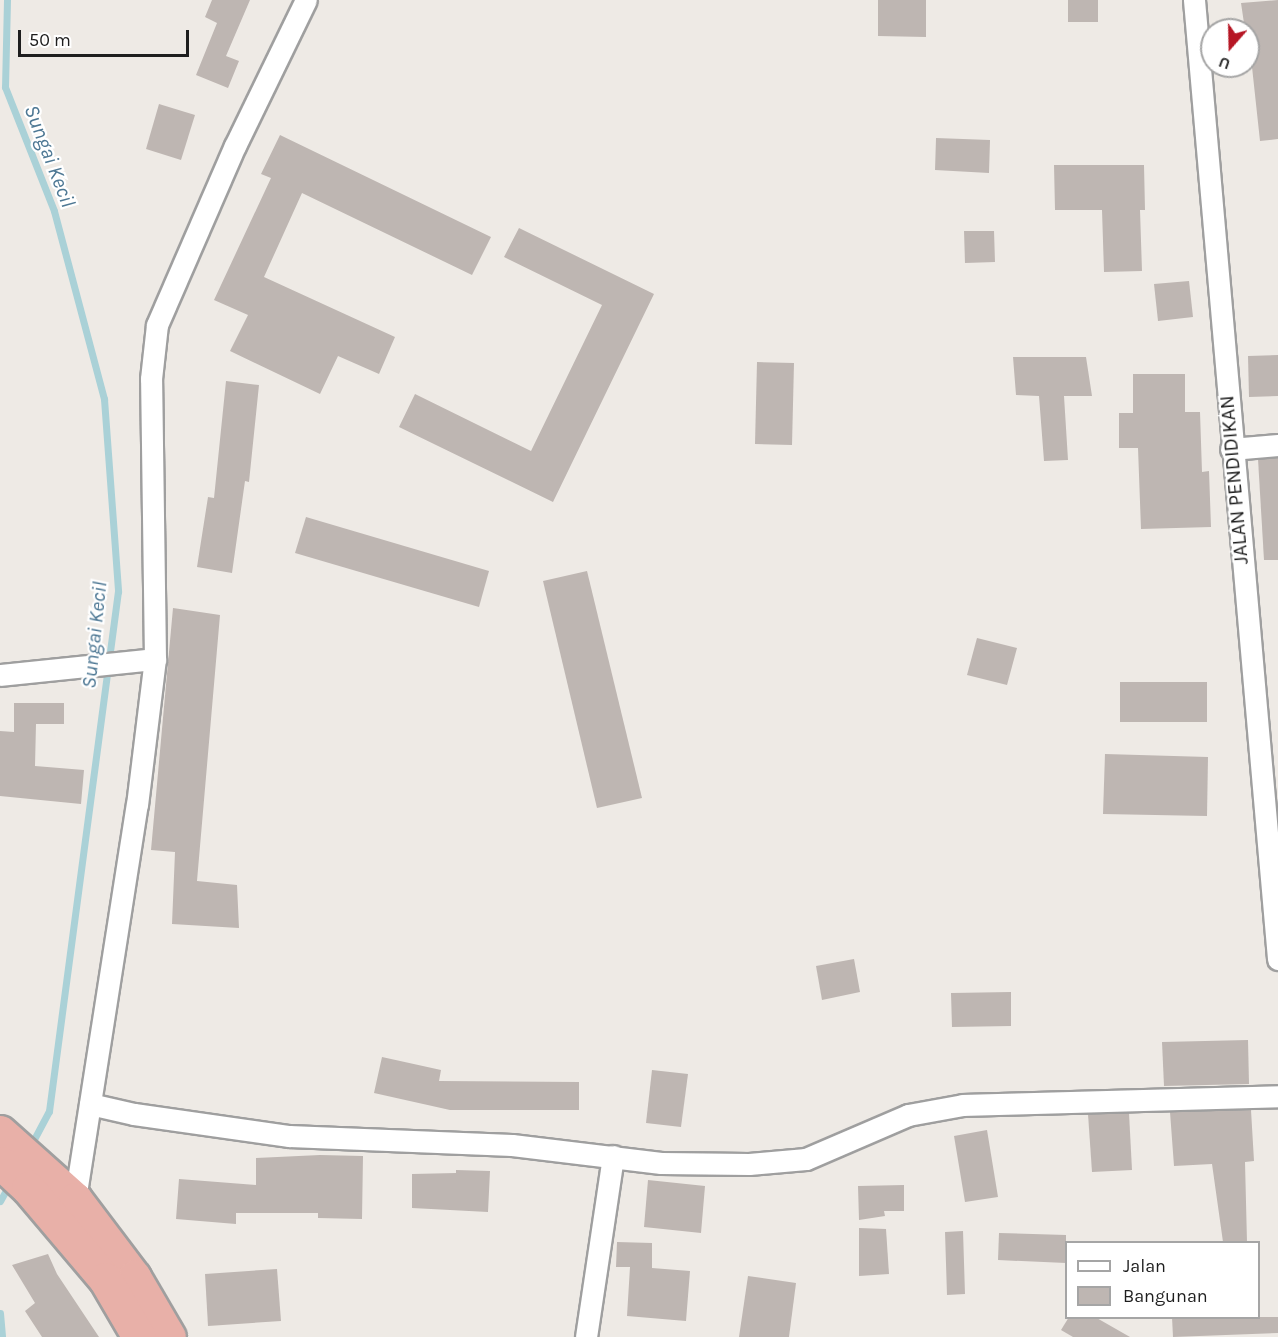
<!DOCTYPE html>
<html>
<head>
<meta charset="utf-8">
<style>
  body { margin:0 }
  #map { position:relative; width:1278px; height:1337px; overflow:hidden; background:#eeeae5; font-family:Karla,sans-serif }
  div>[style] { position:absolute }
  .stream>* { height:7px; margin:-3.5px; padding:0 3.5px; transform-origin:3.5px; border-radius:3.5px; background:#aad1d7 }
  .building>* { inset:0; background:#beb6b2 }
  .roads { filter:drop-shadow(2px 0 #9f9f9f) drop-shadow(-2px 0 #9f9f9f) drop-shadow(0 2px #9f9f9f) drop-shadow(0 -2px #9f9f9f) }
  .minor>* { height:21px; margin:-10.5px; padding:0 10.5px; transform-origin:10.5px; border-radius:10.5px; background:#fff }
  .trunk>* { height:33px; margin:-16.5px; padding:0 16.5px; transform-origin:16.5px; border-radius:16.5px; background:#e8b0a8 }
  span { translate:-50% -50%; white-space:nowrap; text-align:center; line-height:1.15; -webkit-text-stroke:4.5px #fff; paint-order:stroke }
  .street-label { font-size:20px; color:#1e1e1e }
  .water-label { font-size:21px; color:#4e7894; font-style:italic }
  .legend { position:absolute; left:1065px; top:1241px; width:195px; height:78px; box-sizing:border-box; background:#fff; border:2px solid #a5a5a5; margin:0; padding:8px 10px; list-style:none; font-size:18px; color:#1e1e1e }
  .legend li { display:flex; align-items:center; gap:12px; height:30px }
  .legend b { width:30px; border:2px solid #a5a5a5 }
  .north { position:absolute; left:1200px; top:18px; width:60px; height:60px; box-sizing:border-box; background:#fff; border:2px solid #a5a5a5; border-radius:50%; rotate:200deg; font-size:16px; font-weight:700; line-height:24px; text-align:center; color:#1e1e1e }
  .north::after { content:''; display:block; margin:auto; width:21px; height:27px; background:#b61624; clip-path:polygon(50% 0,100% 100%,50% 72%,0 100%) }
  .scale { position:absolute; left:18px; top:30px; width:171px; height:27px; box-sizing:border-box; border:3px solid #1e1e1e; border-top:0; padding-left:8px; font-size:18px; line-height:21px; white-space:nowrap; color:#1e1e1e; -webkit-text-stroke:4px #fff; paint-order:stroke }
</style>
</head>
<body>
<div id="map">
  <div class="stream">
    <div style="left:7px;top:0;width:87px;rotate:91.3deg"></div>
    <div style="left:5px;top:87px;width:133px;rotate:68.4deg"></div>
    <div style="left:54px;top:211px;width:195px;rotate:75.1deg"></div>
    <div style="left:104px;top:399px;width:193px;rotate:85.8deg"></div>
    <div style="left:118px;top:591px;width:525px;rotate:97.56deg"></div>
    <div style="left:49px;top:1111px;width:40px;rotate:118deg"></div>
    <div style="left:0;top:1201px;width:21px;rotate:-61deg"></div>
    <div style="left:0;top:1313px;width:24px;rotate:85deg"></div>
  </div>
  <div class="building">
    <div style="clip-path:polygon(212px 0,250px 0,226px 56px,239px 61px,228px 88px,196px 75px,217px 23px,205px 17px)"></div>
    <div style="clip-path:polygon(878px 0,926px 0,926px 37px,878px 36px)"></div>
    <div style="clip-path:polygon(1068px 0,1098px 0,1098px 22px,1068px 22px)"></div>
    <div style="clip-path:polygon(1278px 0,1278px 139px,1260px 141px,1248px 30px,1245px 30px,1241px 3px)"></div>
    <div style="clip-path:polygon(159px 104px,195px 115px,181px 160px,146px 149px)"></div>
    <div style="clip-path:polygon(280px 135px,491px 237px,472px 275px,302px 193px,264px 277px,395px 337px,379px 374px,338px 356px,320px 394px,230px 351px,248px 315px,214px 300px,271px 178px,261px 174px)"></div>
    <div style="clip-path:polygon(936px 138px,990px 140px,989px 173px,935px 170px)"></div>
    <div style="clip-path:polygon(1054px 165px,1144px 165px,1145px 210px,1140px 210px,1142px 271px,1104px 272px,1102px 210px,1055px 210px)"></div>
    <div style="clip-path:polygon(519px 228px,654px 294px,553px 502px,399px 427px,415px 394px,531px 451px,602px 305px,504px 257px)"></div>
    <div style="clip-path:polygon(964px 231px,994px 231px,995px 262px,965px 263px)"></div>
    <div style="clip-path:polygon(1189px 281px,1193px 317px,1158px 321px,1154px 284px)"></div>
    <div style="clip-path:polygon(1278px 355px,1278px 396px,1249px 397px,1248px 356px)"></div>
    <div style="clip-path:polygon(1013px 357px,1086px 357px,1092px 396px,1064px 396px,1068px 460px,1044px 461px,1039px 396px,1016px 395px)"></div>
    <div style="clip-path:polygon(757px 362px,794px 363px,792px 445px,755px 444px)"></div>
    <div style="clip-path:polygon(1133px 374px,1185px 374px,1185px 412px,1200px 412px,1202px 472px,1209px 471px,1211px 527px,1141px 529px,1138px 448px,1119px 448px,1119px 413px,1133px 413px)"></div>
    <div style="clip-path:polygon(226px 381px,259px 385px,249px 482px,245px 481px,232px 573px,197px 567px,208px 497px,214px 498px)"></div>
    <div style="clip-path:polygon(1278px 458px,1278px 560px,1264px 560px,1258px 459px)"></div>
    <div style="clip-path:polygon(306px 517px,489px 571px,479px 607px,295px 553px)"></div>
    <div style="clip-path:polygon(587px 571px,642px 798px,597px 808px,543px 581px)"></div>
    <div style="clip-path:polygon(173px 608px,220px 615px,197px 881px,237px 885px,239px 928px,172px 924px,175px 852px,151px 850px)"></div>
    <div style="clip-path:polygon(977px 638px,1017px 648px,1007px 685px,967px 675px)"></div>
    <div style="clip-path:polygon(1120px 682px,1207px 682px,1207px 722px,1120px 722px)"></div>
    <div style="clip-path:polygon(14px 703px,64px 703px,64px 724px,36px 724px,35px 766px,84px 770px,81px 804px,0 796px,0 731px,14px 732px)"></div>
    <div style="clip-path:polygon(1105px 754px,1208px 757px,1207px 816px,1103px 814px)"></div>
    <div style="clip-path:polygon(854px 959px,860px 992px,822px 1000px,816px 966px)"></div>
    <div style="clip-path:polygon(1011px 992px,1011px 1026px,952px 1027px,951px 993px)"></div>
    <div style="clip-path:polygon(1248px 1040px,1249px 1084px,1164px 1086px,1162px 1042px)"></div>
    <div style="clip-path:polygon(382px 1057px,441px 1070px,439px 1081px,579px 1082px,579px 1110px,450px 1110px,374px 1093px)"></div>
    <div style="clip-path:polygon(652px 1070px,688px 1074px,681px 1127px,646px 1123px)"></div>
    <div style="clip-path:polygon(1251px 1110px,1254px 1161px,1245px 1162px,1247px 1242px,1223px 1242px,1212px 1164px,1174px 1166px,1170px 1112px)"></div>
    <div style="clip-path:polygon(1129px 1113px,1132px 1170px,1092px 1172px,1088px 1114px)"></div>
    <div style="clip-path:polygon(987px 1130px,998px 1197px,965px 1202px,954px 1136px)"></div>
    <div style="clip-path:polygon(320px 1155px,363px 1156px,362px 1219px,318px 1218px,318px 1213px,236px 1213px,236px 1224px,176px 1219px,179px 1179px,256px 1185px,256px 1158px)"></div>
    <div style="clip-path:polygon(456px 1170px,490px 1171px,488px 1212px,412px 1208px,412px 1174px,456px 1173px)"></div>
    <div style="clip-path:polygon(648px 1180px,705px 1186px,701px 1233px,644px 1227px)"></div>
    <div style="clip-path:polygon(904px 1185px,904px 1211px,884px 1211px,885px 1216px,859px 1220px,858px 1186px)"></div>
    <div style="clip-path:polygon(859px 1228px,886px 1229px,889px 1274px,859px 1276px)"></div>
    <div style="clip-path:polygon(963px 1231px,965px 1294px,947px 1295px,945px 1232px)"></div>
    <div style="clip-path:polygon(999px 1233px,1066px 1235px,1066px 1263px,998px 1260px)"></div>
    <div style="clip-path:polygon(617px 1242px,652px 1243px,652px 1268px,690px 1271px,686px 1321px,627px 1316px,630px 1267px,616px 1267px)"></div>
    <div style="clip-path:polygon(48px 1254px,57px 1274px,99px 1337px,42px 1337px,25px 1311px,35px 1303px,12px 1265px)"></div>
    <div style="clip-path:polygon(277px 1269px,281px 1321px,208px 1326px,205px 1274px)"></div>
    <div style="clip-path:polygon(748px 1276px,796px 1283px,789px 1337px,739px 1337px)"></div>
    <div style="clip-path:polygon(1069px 1317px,1095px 1317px,1130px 1337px,1073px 1337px,1061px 1330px)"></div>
    <div style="clip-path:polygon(1172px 1317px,1278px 1317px,1278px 1333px,1173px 1337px)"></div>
  </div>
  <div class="roads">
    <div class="minor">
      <div style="left:1194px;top:0;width:963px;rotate:84.99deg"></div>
      <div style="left:1231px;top:449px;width:47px;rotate:-4.9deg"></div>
      <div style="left:0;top:675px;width:156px;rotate:-5.9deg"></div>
      <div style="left:90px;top:1104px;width:45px;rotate:12.8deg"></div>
      <div style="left:134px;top:1114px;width:157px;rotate:8.1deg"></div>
      <div style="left:289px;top:1136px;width:223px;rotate:2.3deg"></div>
      <div style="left:512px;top:1145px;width:150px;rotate:6.9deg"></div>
      <div style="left:661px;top:1163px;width:88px;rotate:0.7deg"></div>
      <div style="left:749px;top:1164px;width:57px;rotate:-5deg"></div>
      <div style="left:806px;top:1159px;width:111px;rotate:-23.3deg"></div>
      <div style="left:908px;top:1115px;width:56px;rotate:-10.3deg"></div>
      <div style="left:963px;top:1105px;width:315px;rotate:-1.6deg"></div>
      <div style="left:75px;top:1199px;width:399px;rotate:-81.1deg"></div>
      <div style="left:137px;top:805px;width:147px;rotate:-83deg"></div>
      <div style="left:155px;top:659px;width:280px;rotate:-90.8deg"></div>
      <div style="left:151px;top:379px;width:54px;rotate:-83.7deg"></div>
      <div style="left:157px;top:325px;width:195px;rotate:-66.5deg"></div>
      <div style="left:235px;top:146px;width:162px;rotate:-64.1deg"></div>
      <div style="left:586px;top:1337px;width:183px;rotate:-81.5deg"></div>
    </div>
    <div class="trunk">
      <div style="left:0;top:1132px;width:101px;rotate:41.8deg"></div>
      <div style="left:75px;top:1199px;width:98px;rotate:52.9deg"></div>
      <div style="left:134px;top:1277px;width:69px;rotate:59.7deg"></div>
      <div style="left:1px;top:1163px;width:37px;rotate:43deg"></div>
      <div style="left:28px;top:1188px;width:119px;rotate:49.8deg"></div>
      <div style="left:105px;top:1279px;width:67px;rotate:59.6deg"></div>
    </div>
  </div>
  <div class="street-label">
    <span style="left:1234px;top:480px;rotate:-95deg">JALAN PENDIDIKAN</span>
  </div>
  <div class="water-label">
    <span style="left:50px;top:156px;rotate:69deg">Sungai Kecil</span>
    <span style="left:94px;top:635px;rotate:-84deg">Sungai Kecil</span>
  </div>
  <ul class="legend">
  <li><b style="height:8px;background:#fff"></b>Jalan</li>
  <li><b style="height:16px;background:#beb6b2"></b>Bangunan</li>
  </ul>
  <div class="north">U</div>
  <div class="scale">50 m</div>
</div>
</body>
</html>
